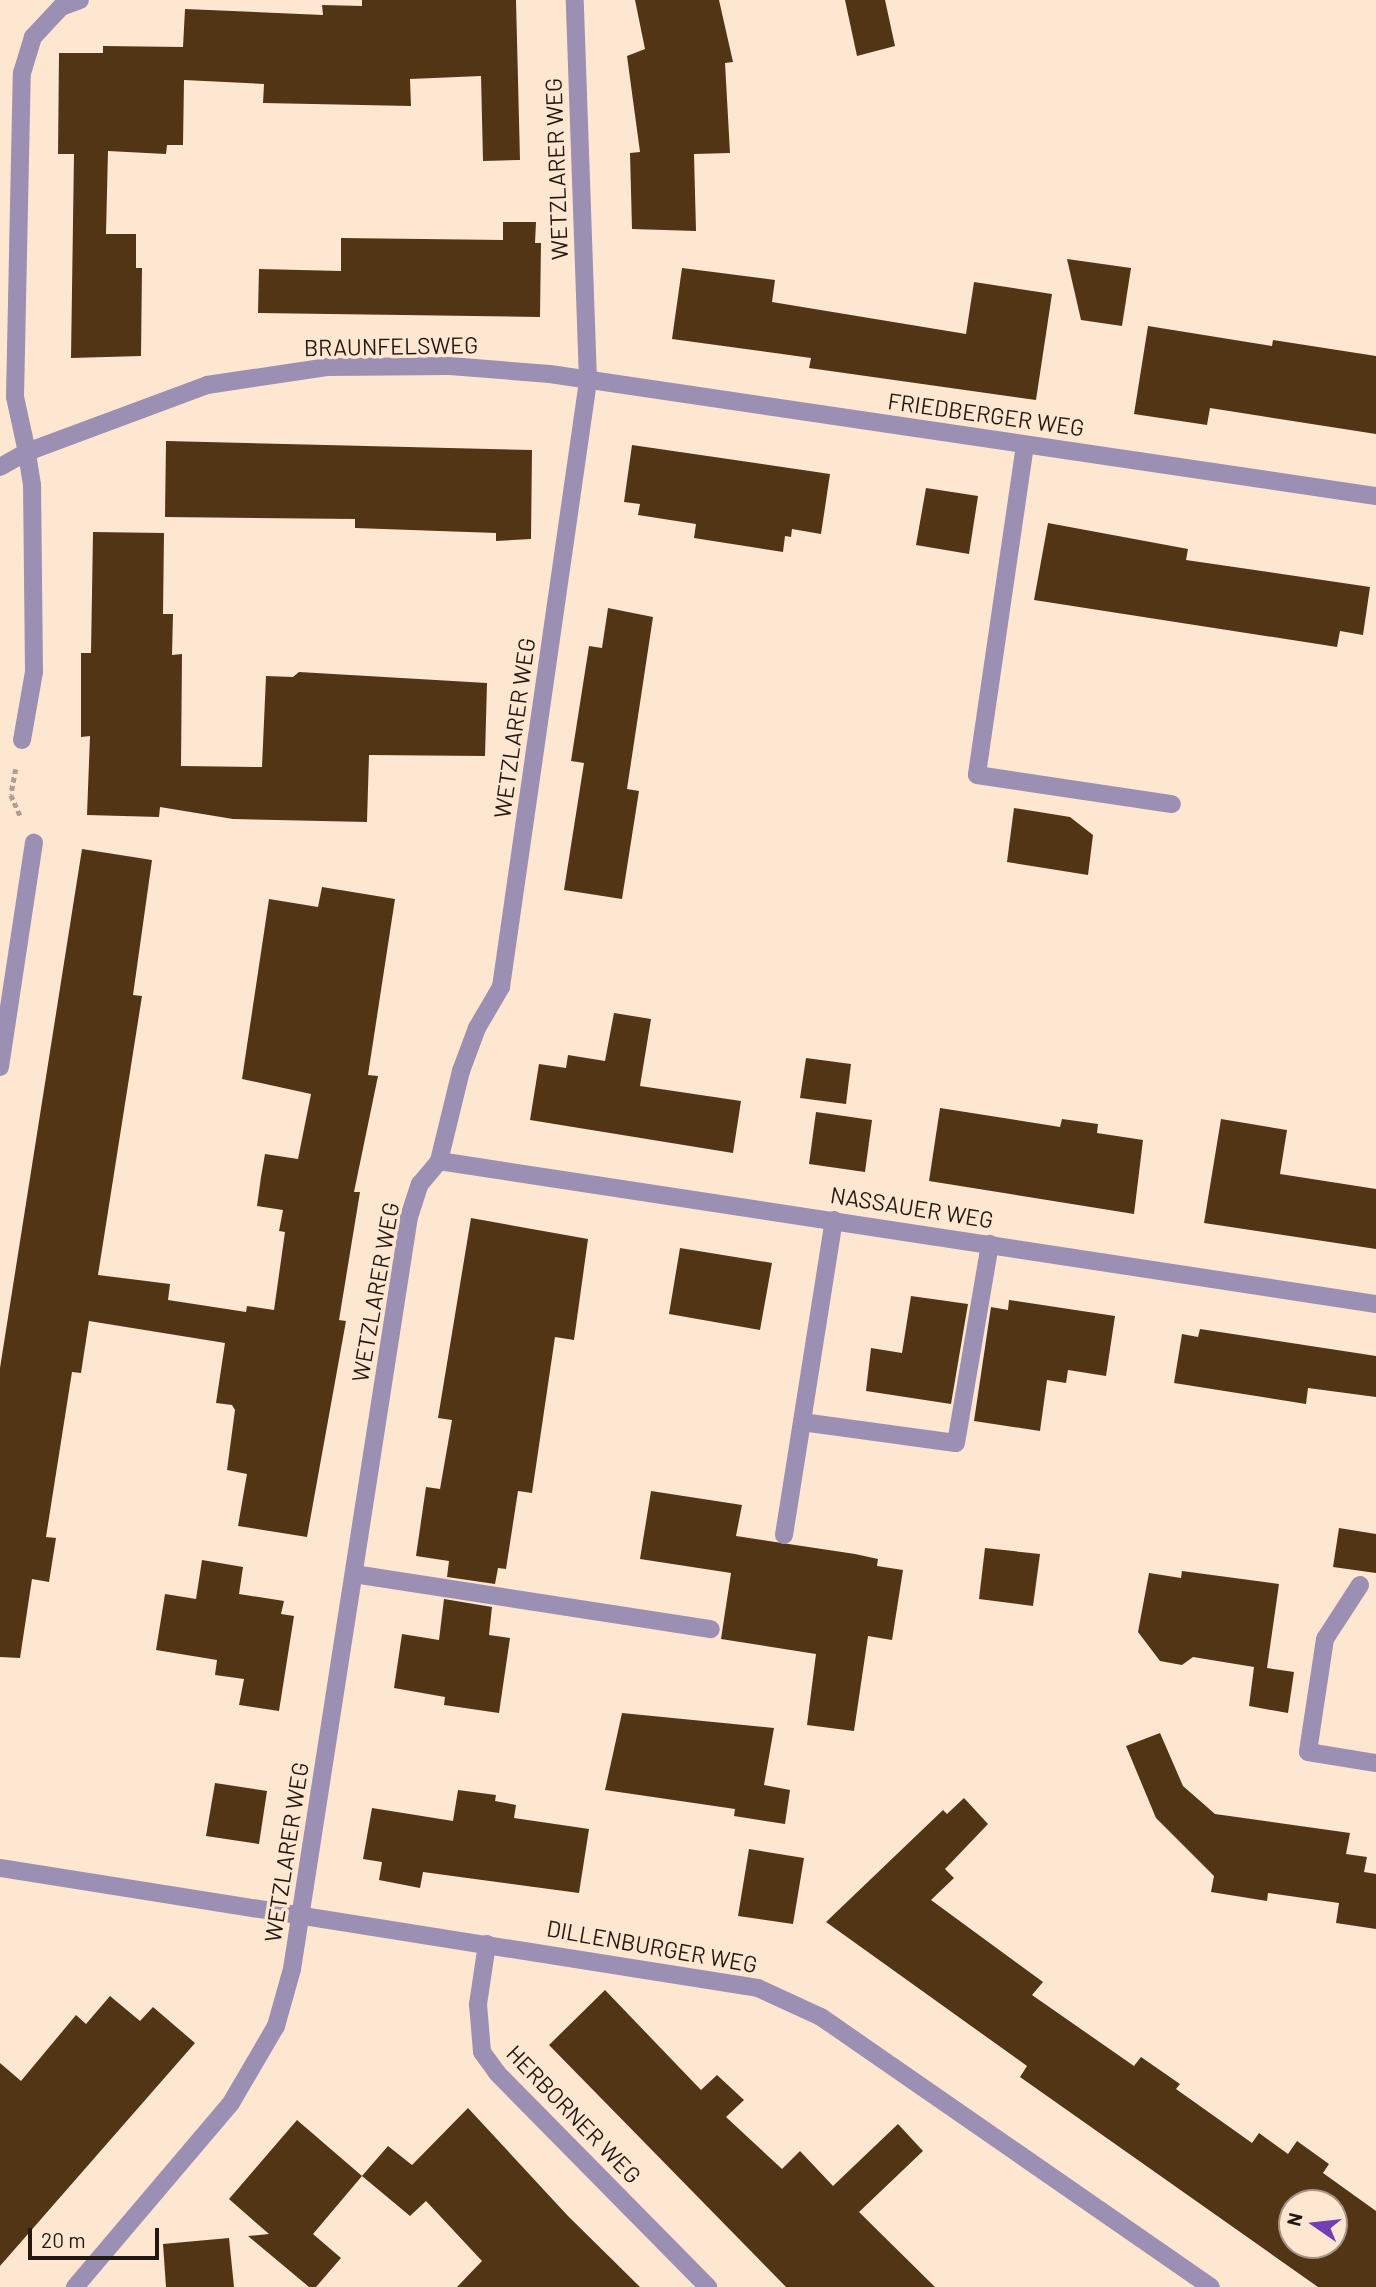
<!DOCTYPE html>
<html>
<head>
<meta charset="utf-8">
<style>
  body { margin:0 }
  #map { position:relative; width:1376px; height:2287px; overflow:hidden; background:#fee7d1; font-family:Barlow,sans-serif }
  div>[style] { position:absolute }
  .building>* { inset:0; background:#523514 }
  .path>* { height:4.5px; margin-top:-2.25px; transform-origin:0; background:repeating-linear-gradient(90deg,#b1a08f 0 5px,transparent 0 8.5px) }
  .service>* { height:18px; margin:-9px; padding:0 9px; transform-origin:9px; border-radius:9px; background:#9b8fb3 }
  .minor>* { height:18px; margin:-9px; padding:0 9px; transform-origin:9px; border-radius:9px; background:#9b8fb3 }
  span { translate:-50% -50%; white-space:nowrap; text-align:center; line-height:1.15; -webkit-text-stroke:7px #fee7d1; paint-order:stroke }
  .street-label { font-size:23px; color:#221a12 }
  .north { position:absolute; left:1278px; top:2189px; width:70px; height:70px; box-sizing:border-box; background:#fee7d1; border:2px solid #a69585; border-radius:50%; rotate:284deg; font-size:19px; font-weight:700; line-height:28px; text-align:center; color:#221a12 }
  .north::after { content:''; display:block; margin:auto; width:24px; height:32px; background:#733eb5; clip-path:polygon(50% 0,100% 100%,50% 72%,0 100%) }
  .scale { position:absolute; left:28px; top:2228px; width:131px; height:32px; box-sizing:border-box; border:4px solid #221a12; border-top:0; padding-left:9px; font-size:21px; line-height:24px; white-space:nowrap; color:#221a12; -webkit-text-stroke:5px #fee7d1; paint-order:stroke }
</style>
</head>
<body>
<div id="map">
  <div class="building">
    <div style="clip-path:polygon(362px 0,516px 0,520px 160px,483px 161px,481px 76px,410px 79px,411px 106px,263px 103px,264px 84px,184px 80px,183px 145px,167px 145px,166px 154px,108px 151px,106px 234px,136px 234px,136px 268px,142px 268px,141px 356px,71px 358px,74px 154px,58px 154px,59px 53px,103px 53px,103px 46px,183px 47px,185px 9px,323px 15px,322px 5px,362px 6px)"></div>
    <div style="clip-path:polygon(635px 0,719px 0,733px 62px,725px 63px,730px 153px,694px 154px,696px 231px,632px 229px,630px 153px,640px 152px,627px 56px,645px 49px)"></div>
    <div style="clip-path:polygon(845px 0,885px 0,895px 46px,857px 56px)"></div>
    <div style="clip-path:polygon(503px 222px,536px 222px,535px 243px,541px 243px,540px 317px,258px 313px,259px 269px,341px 271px,341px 238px,503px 240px)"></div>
    <div style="clip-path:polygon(1067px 259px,1131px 268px,1122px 326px,1081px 320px)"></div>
    <div style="clip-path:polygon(682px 268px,775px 280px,772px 302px,966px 334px,974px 282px,1052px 294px,1036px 400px,809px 368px,811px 358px,672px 339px)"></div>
    <div style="clip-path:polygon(1148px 326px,1272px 346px,1273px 340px,1376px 356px,1376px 434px,1210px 408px,1207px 425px,1134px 414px)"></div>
    <div style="clip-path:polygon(166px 441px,532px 450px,531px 539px,496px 541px,496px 533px,355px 528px,355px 519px,165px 517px)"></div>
    <div style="clip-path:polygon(632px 445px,830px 474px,821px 534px,792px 529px,791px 537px,785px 536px,783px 552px,694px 538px,696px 524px,638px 515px,640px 504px,624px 502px)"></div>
    <div style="clip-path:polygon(926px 488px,978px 496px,969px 554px,916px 545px)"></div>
    <div style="clip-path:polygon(1048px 523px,1188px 549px,1186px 560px,1370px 587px,1363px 635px,1340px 631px,1337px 647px,1034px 600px)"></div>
    <div style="clip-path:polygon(93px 532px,164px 533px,163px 614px,173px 614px,172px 655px,182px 654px,181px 766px,262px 767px,266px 676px,293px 677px,299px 672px,487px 683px,485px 756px,369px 755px,367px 822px,233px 819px,160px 807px,159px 817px,87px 815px,90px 736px,81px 737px,81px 653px,91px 653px)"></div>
    <div style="clip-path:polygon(608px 608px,653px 617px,627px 789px,639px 791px,622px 899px,564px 890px,584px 763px,571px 761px,589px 646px,602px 648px)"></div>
    <div style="clip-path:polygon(1014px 808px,1070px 817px,1093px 835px,1088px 875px,1007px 862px)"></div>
    <div style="clip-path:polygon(82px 849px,152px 860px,133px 995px,142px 996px,98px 1275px,170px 1284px,168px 1300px,246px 1312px,247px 1306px,274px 1310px,285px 1232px,279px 1231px,283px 1210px,257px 1206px,261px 1177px,265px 1154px,298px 1159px,311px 1094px,242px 1079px,269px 899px,318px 907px,322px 887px,395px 899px,368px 1075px,378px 1076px,354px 1192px,360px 1192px,339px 1320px,346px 1321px,307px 1537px,238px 1526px,247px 1474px,227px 1470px,235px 1410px,232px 1405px,216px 1403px,225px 1343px,89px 1321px,81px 1373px,72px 1372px,46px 1537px,56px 1538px,49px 1582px,32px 1579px,20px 1658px,0 1657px,0 1368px)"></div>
    <div style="clip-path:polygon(614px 1013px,651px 1019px,640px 1086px,741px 1101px,733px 1153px,530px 1120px,539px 1064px,566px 1068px,568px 1055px,605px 1061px)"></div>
    <div style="clip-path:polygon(806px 1058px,851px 1064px,846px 1104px,800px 1098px)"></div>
    <div style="clip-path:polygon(940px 1108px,1060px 1127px,1062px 1119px,1098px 1124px,1097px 1133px,1143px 1140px,1134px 1214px,929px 1181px)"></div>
    <div style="clip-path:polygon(816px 1112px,872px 1120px,865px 1172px,809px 1164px)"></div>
    <div style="clip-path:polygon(1221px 1119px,1287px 1130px,1280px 1174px,1376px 1189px,1376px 1249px,1204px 1223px)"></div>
    <div style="clip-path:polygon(471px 1218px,588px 1239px,574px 1340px,555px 1337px,532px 1493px,518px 1491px,506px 1569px,498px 1568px,495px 1584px,447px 1577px,449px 1561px,416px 1556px,426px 1487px,440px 1489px,452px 1420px,438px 1418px)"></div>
    <div style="clip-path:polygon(680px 1248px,772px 1263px,760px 1330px,669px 1314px)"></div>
    <div style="clip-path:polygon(911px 1296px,968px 1304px,951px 1404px,866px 1391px,871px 1348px,902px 1353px)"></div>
    <div style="clip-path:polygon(1009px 1300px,1115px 1316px,1106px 1376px,1068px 1370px,1066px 1383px,1047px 1380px,1040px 1431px,974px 1421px,991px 1307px,1008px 1310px)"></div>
    <div style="clip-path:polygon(1200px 1329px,1376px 1356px,1376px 1397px,1308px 1388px,1306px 1404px,1174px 1383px,1182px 1334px,1198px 1337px)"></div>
    <div style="clip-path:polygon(651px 1491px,742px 1505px,736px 1536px,855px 1554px,878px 1559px,877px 1566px,903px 1570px,892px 1640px,868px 1636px,854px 1731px,807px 1725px,816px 1654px,721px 1639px,731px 1573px,640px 1559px)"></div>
    <div style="clip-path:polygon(1339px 1528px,1376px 1534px,1376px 1573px,1333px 1567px)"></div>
    <div style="clip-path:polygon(985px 1548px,1040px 1554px,1033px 1606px,979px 1599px)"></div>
    <div style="clip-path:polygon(202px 1560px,243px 1567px,239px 1594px,284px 1601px,281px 1614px,294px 1616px,279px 1711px,239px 1705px,244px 1679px,215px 1675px,217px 1660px,156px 1650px,165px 1594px,196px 1599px)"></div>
    <div style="clip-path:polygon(1182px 1571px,1279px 1584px,1267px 1668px,1294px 1672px,1288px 1713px,1249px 1706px,1254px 1667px,1193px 1657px,1182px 1665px,1160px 1661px,1138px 1632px,1149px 1573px,1181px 1578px)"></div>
    <div style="clip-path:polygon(444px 1599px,492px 1607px,489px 1635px,510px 1638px,499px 1713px,444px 1705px,445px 1697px,394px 1688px,402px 1634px,439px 1640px)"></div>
    <div style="clip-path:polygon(622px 1713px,774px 1728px,764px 1785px,790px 1790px,785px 1824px,734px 1816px,735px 1809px,605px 1790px)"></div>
    <div style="clip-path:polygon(1160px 1733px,1183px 1786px,1215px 1814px,1350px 1833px,1346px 1854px,1367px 1857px,1364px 1872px,1376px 1874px,1376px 1929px,1336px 1923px,1339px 1903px,1268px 1893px,1267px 1901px,1211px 1892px,1214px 1876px,1156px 1818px,1126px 1746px)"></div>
    <div style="clip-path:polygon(215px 1783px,267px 1791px,259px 1844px,206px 1836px)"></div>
    <div style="clip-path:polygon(458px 1790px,496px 1795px,495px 1801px,516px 1805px,514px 1818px,589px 1829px,579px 1893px,423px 1872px,420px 1888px,379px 1880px,382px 1862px,363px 1859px,372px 1808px,453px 1821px)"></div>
    <div style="clip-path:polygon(evenodd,964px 1798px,988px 1824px,945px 1869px,954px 1878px,931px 1900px,1043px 1982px,1032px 1995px,1134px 2066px,1141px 2057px,1180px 2084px,1176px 2089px,1252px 2143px,1259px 2133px,1288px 2154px,1297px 2141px,1329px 2164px,1323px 2173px,1376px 2211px,1376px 2287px,1318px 2287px,1020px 2077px,1027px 2066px,826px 1922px,943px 1810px,947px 1814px,964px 1798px,1292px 2203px,1334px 2203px,1334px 2245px,1292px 2245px,1292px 2203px)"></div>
    <div style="clip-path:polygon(749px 1849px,804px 1858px,793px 1924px,738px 1916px)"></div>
    <div style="clip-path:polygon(605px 1990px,701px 2090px,717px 2075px,744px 2100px,726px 2117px,782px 2169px,800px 2151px,833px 2186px,898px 2124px,923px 2151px,859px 2212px,935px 2287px,786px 2287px,549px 2045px)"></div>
    <div style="clip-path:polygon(110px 1996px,140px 2021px,153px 2007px,195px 2043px,0 2266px,0 2063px,21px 2081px,76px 2015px,86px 2024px)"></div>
    <div style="clip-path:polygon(468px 2108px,568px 2216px,640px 2287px,457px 2287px,482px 2261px,426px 2201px,410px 2216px,362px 2176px,388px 2146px,412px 2165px)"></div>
    <div style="clip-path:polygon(297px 2120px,362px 2176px,313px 2234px,341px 2258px,316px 2287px,309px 2287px,248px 2236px,269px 2234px,229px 2199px)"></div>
    <div style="clip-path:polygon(229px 2238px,234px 2287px,166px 2287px,163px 2244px)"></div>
  </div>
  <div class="path">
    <div style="left:16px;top:769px;width:26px;rotate:101deg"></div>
    <div style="left:11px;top:795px;width:24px;rotate:66deg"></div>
  </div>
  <div class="service">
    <div style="left:1025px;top:445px;width:333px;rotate:98.3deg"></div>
    <div style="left:977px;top:775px;width:197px;rotate:8.5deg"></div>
    <div style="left:22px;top:740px;width:69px;rotate:-80deg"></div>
    <div style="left:34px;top:672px;width:187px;rotate:-90.6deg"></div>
    <div style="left:32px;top:485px;width:33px;rotate:-99deg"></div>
    <div style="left:802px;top:1422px;width:155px;rotate:7.8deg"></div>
    <div style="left:956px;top:1443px;width:202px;rotate:-80.3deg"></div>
    <div style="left:784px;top:1535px;width:319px;rotate:-81deg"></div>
    <div style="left:354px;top:1574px;width:361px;rotate:8.8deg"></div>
  </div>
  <div class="minor">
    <div style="left:27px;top:452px;width:56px;rotate:-102.3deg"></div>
    <div style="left:15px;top:397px;width:324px;rotate:-88.8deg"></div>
    <div style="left:22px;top:73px;width:38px;rotate:-73deg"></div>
    <div style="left:33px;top:37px;width:41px;rotate:-47deg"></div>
    <div style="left:61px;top:7px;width:20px;rotate:-20deg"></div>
    <div style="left:0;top:467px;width:31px;rotate:-29deg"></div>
    <div style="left:27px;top:452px;width:192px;rotate:-20.4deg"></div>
    <div style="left:207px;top:385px;width:121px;rotate:-8.5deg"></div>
    <div style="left:327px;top:367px;width:123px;rotate:-0.5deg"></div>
    <div style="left:450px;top:366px;width:100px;rotate:4.6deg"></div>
    <div style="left:550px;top:374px;width:835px;rotate:8.4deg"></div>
    <div style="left:0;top:1067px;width:227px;rotate:-81.4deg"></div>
    <div style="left:439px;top:1161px;width:948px;rotate:8.68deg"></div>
    <div style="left:1360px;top:1585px;width:64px;rotate:122.9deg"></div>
    <div style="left:1325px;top:1639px;width:114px;rotate:98.6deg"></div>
    <div style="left:1308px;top:1752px;width:69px;rotate:9.2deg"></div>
    <div style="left:0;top:1868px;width:767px;rotate:9deg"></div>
    <div style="left:758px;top:1988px;width:69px;rotate:24.7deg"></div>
    <div style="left:821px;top:2017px;width:474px;rotate:34.7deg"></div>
    <div style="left:487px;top:1944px;width:61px;rotate:98.5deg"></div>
    <div style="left:478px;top:2004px;width:48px;rotate:85.2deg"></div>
    <div style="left:482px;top:2052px;width:26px;rotate:54deg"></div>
    <div style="left:497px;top:2073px;width:301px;rotate:45.4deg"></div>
    <div style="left:75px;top:2287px;width:241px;rotate:-49.7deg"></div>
    <div style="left:231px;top:2103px;width:89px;rotate:-59.7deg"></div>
    <div style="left:276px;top:2026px;width:59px;rotate:-74.3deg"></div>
    <div style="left:292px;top:1969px;width:761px;rotate:-81.16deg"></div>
    <div style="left:409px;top:1217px;width:35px;rotate:-72deg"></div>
    <div style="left:420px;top:1184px;width:30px;rotate:-50deg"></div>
    <div style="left:439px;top:1161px;width:93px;rotate:-76.3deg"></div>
    <div style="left:461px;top:1071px;width:46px;rotate:-69.6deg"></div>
    <div style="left:477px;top:1028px;width:48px;rotate:-59.7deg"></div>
    <div style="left:501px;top:987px;width:612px;rotate:-81.83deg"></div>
    <div style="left:588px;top:381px;width:381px;rotate:-92deg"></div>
  </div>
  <div class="street-label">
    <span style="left:556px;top:169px;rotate:-92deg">WETZLARER WEG</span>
    <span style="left:391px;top:346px;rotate:-1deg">BRAUNFELSWEG</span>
    <span style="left:986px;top:414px;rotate:8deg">FRIEDBERGER WEG</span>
    <span style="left:514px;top:728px;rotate:-82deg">WETZLARER WEG</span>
    <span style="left:912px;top:1207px;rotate:9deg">NASSAUER WEG</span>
    <span style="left:375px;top:1292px;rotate:-80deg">WETZLARER WEG</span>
    <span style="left:286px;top:1852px;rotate:-81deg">WETZLARER WEG</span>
    <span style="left:652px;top:1946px;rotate:10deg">DILLENBURGER WEG</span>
    <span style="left:574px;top:2114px;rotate:46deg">HERBORNER WEG</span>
  </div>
  <div class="north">N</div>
  <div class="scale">20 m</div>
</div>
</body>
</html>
